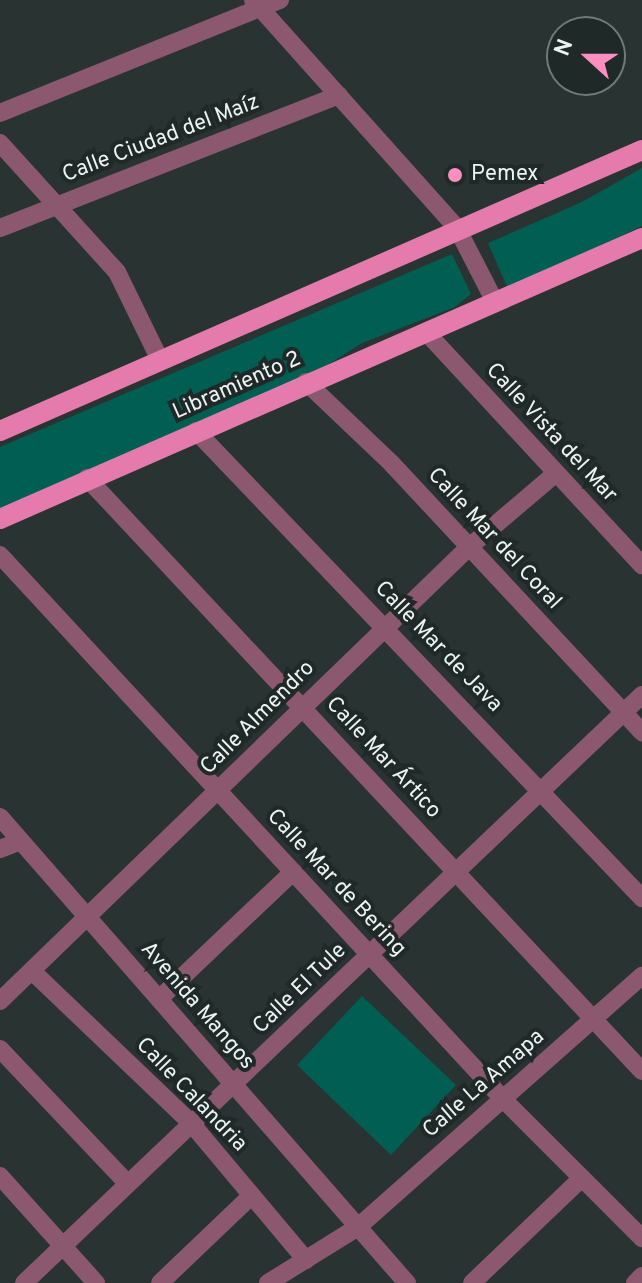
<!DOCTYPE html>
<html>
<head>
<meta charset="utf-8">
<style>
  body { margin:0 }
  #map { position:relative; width:642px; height:1283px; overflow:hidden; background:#293331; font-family:Overpass,sans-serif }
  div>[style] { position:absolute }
  .green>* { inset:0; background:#005f52 }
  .minor>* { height:18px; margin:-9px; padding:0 9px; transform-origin:9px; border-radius:9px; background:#8c586f }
  .major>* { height:20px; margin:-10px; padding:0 10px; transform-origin:10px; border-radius:10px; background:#e57bac }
  .dots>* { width:22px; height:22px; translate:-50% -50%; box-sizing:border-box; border:4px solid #1f2927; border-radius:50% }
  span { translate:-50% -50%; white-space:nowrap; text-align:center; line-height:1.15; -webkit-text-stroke:8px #1f2927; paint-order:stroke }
  .street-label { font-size:22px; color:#edf3f1 }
  .poi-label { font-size:22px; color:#edf3f1 }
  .left { translate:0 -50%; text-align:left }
  .north { position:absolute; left:546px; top:16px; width:80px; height:80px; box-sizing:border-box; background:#1f2927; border:2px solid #717a78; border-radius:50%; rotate:291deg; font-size:22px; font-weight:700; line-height:32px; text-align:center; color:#edf3f1 }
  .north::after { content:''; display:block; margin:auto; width:28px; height:36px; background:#fd8ec0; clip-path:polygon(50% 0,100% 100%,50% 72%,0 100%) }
</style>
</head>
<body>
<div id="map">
  <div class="green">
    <div style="clip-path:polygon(642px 168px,642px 226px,508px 289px,488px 243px,582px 202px)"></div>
    <div style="clip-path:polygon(452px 254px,471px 294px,455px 307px,362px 343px,320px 370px,0 509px,0 447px)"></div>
    <div style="clip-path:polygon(362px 996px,456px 1085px,391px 1155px,297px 1065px)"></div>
  </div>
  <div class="minor">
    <div style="left:253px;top:0;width:306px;rotate:48.2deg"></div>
    <div style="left:457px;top:228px;width:83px;rotate:62.8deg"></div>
    <div style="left:0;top:113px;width:302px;rotate:-22deg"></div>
    <div style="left:0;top:143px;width:174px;rotate:47.8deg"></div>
    <div style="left:117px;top:272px;width:96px;rotate:64deg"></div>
    <div style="left:0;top:228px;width:364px;rotate:-21.4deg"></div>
    <div style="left:426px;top:332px;width:318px;rotate:47.2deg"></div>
    <div style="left:306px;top:382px;width:119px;rotate:43.6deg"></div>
    <div style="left:392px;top:464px;width:367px;rotate:47deg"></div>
    <div style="left:196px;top:431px;width:646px;rotate:46.32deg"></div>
    <div style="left:87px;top:478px;width:812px;rotate:46.9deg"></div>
    <div style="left:0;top:555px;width:741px;rotate:47.24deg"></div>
    <div style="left:503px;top:1099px;width:197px;rotate:45deg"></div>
    <div style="left:0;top:817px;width:619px;rotate:48.87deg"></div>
    <div style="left:0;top:849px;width:22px;rotate:-21deg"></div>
    <div style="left:33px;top:972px;width:219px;rotate:43.7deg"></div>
    <div style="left:191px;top:1123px;width:179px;rotate:50deg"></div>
    <div style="left:159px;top:999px;width:185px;rotate:-43.5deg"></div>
    <div style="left:0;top:1001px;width:651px;rotate:-44.07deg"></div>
    <div style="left:468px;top:548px;width:114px;rotate:-40.4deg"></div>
    <div style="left:0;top:1049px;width:185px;rotate:46.5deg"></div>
    <div style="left:0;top:1176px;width:144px;rotate:48.1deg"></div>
    <div style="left:24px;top:1283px;width:853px;rotate:-43.58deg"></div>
    <div style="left:160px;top:1283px;width:126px;rotate:-43.7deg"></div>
    <div style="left:268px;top:1283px;width:106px;rotate:-31.9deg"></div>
    <div style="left:358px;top:1227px;width:379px;rotate:-41.5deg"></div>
    <div style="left:472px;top:1283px;width:152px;rotate:-43.7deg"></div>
    <div style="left:635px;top:1283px;width:10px;rotate:-45deg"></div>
  </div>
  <div class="major">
    <div style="left:0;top:431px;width:701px;rotate:-23.64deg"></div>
    <div style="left:0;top:519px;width:701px;rotate:-23.64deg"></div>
  </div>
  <div class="dots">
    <div style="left:455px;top:175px;background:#fd8ec0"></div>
  </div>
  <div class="street-label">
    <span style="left:161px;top:139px;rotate:-21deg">Calle Ciudad del Maíz</span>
    <span style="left:237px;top:386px;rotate:-24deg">Libramiento 2</span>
    <span style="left:551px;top:433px;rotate:47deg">Calle Vista del Mar</span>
    <span style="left:494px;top:539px;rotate:47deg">Calle Mar del Coral</span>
    <span style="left:438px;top:647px;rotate:46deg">Calle Mar de Java</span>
    <span style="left:258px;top:718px;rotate:-45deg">Calle Almendro</span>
    <span style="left:383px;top:758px;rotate:47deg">Calle Mar Ártico</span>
    <span style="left:336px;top:883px;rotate:47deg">Calle Mar de Bering</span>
    <span style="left:300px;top:989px;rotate:-44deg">Calle El Tule</span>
    <span style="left:197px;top:1006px;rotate:49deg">Avenida Mangos</span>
    <span style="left:484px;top:1084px;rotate:-41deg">Calle La Amapa</span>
    <span style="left:191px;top:1095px;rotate:46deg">Calle Calandria</span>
  </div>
  <div class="poi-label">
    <span class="left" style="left:471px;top:175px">Pemex</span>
  </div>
  <div class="north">N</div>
</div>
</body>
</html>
